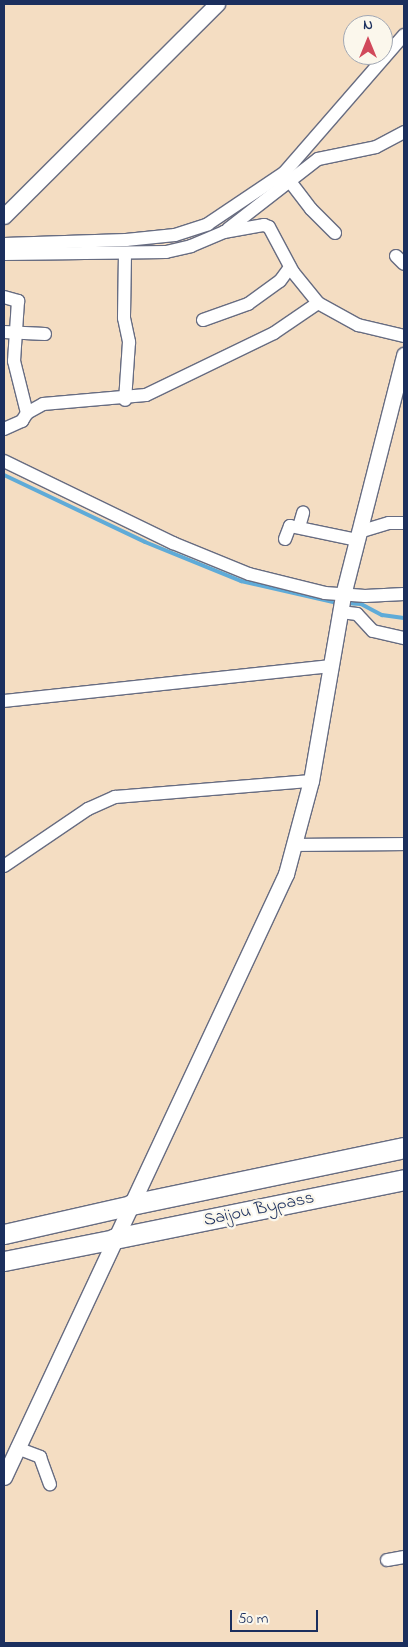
<!DOCTYPE html>
<html>
<head>
<meta charset="utf-8">
<style>
  body { margin:0 }
  #map { position:relative; width:408px; height:1647px; overflow:hidden; background:#f4ddc2; font-family:"Indie Flower",sans-serif }
  div>[style] { position:absolute }
  .stream>* { height:4px; margin:-2px; padding:0 2px; transform-origin:2px; border-radius:2px; background:#5fabd8 }
  .roads { filter:drop-shadow(1px 0 #676c81) drop-shadow(-1px 0 #676c81) drop-shadow(0 1px #676c81) drop-shadow(0 -1px #676c81) }
  .minor>* { height:12px; margin:-6px; padding:0 6px; transform-origin:6px; border-radius:6px; background:#fff }
  .tertiary>* { height:15px; margin:-7.5px; padding:0 7.5px; transform-origin:7.5px; border-radius:7.5px; background:#fff }
  .primary>* { height:19px; margin:-9.5px; padding:0 9.5px; transform-origin:9.5px; border-radius:9.5px; background:#fff }
  .trunk>* { height:20px; margin:-10px; padding:0 10px; transform-origin:10px; border-radius:10px; background:#fff }
  span { translate:-50% -50%; white-space:nowrap; text-align:center; line-height:1.15; -webkit-text-stroke:4.5px #fbf7ec; paint-order:stroke }
  .street-label { font-size:18px; color:#1b2f5e }
  .frame { position:absolute; inset:0; border:5px solid #1b2f5e; pointer-events:none }
  .north { position:absolute; left:343px; top:15px; width:50px; height:50px; box-sizing:border-box; background:#fbf7ec; border:1px solid #a1a7b3; border-radius:50%; rotate:0deg; font-size:14px; font-weight:700; line-height:20px; text-align:center; color:#1b2f5e }
  .north::after { content:''; display:block; margin:auto; width:18px; height:22px; background:#d1495b; clip-path:polygon(50% 0,100% 100%,50% 72%,0 100%) }
  .scale { position:absolute; left:230px; top:1610px; width:88px; height:22px; box-sizing:border-box; border:2px solid #1b2f5e; border-top:0; padding-left:6px; font-size:15px; line-height:18px; white-space:nowrap; color:#1b2f5e; -webkit-text-stroke:4px #fbf7ec; paint-order:stroke }
</style>
</head>
<body>
<div id="map">
  <div class="stream">
    <div style="left:4px;top:475px;width:156px;rotate:25.4deg"></div>
    <div style="left:145px;top:542px;width:104px;rotate:22.1deg"></div>
    <div style="left:241px;top:581px;width:98px;rotate:12.9deg"></div>
    <div style="left:344px;top:603px;width:17px;rotate:3deg"></div>
    <div style="left:361px;top:604px;width:24px;rotate:28deg"></div>
    <div style="left:382px;top:615px;width:22px;rotate:8deg"></div>
  </div>
  <div class="roads">
    <div class="minor">
      <div style="left:285px;top:175px;width:43px;rotate:52.6deg"></div>
      <div style="left:311px;top:209px;width:34px;rotate:45deg"></div>
      <div style="left:228px;top:229px;width:114px;rotate:-37.9deg"></div>
      <div style="left:318px;top:159px;width:59px;rotate:-11.7deg"></div>
      <div style="left:376px;top:147px;width:32px;rotate:-28deg"></div>
      <div style="left:4px;top:244px;width:122px;rotate:-1.9deg"></div>
      <div style="left:126px;top:240px;width:49px;rotate:-5.8deg"></div>
      <div style="left:175px;top:235px;width:35px;rotate:-18deg"></div>
      <div style="left:208px;top:224px;width:92px;rotate:-33.9deg"></div>
      <div style="left:284px;top:173px;width:183px;rotate:-49deg"></div>
      <div style="left:125px;top:253px;width:65px;rotate:90.9deg"></div>
      <div style="left:124px;top:318px;width:25px;rotate:78deg"></div>
      <div style="left:129px;top:342px;width:58px;rotate:93.9deg"></div>
      <div style="left:4px;top:254px;width:162px;rotate:-0.7deg"></div>
      <div style="left:166px;top:252px;width:26px;rotate:-13deg"></div>
      <div style="left:191px;top:246px;width:36px;rotate:-23deg"></div>
      <div style="left:224px;top:232px;width:41px;rotate:-9.9deg"></div>
      <div style="left:264px;top:225px;width:5px;rotate:22deg"></div>
      <div style="left:269px;top:227px;width:51px;rotate:61.9deg"></div>
      <div style="left:293px;top:272px;width:40px;rotate:51deg"></div>
      <div style="left:318px;top:303px;width:46px;rotate:28.8deg"></div>
      <div style="left:358px;top:325px;width:47px;rotate:13.4deg"></div>
      <div style="left:396px;top:256px;width:11px;rotate:45deg"></div>
      <div style="left:4px;top:297px;width:15px;rotate:16deg"></div>
      <div style="left:18px;top:301px;width:60px;rotate:93.8deg"></div>
      <div style="left:14px;top:361px;width:54px;rotate:76deg"></div>
      <div style="left:203px;top:320px;width:48px;rotate:-19.6deg"></div>
      <div style="left:248px;top:304px;width:39px;rotate:-36deg"></div>
      <div style="left:280px;top:281px;width:17px;rotate:-54deg"></div>
      <div style="left:4px;top:332px;width:41px;rotate:2.8deg"></div>
      <div style="left:4px;top:429px;width:20px;rotate:-24deg"></div>
      <div style="left:22px;top:421px;width:9px;rotate:-58deg"></div>
      <div style="left:27px;top:413px;width:18px;rotate:-29deg"></div>
      <div style="left:43px;top:404px;width:103px;rotate:-5deg"></div>
      <div style="left:146px;top:395px;width:142px;rotate:-25.8deg"></div>
      <div style="left:274px;top:333px;width:53px;rotate:-34.3deg"></div>
      <div style="left:4px;top:461px;width:188px;rotate:25.9deg"></div>
      <div style="left:173px;top:543px;width:82px;rotate:22.2deg"></div>
      <div style="left:249px;top:574px;width:78px;rotate:14deg"></div>
      <div style="left:325px;top:593px;width:40px;rotate:4.3deg"></div>
      <div style="left:365px;top:596px;width:39px;rotate:-3deg"></div>
      <div style="left:299px;top:527px;width:15px;rotate:-74deg"></div>
      <div style="left:359px;top:532px;width:31px;rotate:-17deg"></div>
      <div style="left:389px;top:523px;width:15px"></div>
      <div style="left:285px;top:539px;width:14px;rotate:-69deg"></div>
      <div style="left:290px;top:526px;width:68px;rotate:11.8deg"></div>
      <div style="left:341px;top:612px;width:16px;rotate:7deg"></div>
      <div style="left:357px;top:614px;width:23px;rotate:47deg"></div>
      <div style="left:373px;top:631px;width:32px;rotate:13deg"></div>
      <div style="left:4px;top:701px;width:330px;rotate:-6.1deg"></div>
      <div style="left:295px;top:845px;width:109px;rotate:-0.5deg"></div>
      <div style="left:4px;top:866px;width:102px;rotate:-34.2deg"></div>
      <div style="left:88px;top:809px;width:30px;rotate:-24deg"></div>
      <div style="left:115px;top:797px;width:197px;rotate:-4.7deg"></div>
      <div style="left:17px;top:1448px;width:25px;rotate:21deg"></div>
      <div style="left:40px;top:1457px;width:29px;rotate:70deg"></div>
      <div style="left:387px;top:1560px;width:17px;rotate:-10deg"></div>
    </div>
    <div class="tertiary">
      <div style="left:4px;top:216px;width:301px;rotate:-44.9deg"></div>
      <div style="left:4px;top:1477px;width:666px;rotate:-64.94deg"></div>
      <div style="left:286px;top:874px;width:96px;rotate:-75deg"></div>
      <div style="left:311px;top:781px;width:189px;rotate:-80.2deg"></div>
      <div style="left:343px;top:595px;width:248px;rotate:-75.7deg"></div>
    </div>
    <div class="primary">
      <div style="left:4px;top:1234px;width:131px;rotate:-12.8deg"></div>
      <div style="left:4px;top:1261px;width:113px;rotate:-11.2deg"></div>
    </div>
    <div class="trunk">
      <div style="left:132px;top:1205px;width:278px;rotate:-11.8deg"></div>
      <div style="left:115px;top:1239px;width:295px;rotate:-11.5deg"></div>
    </div>
  </div>
  <div class="street-label">
    <span style="left:259px;top:1210px;rotate:-12deg">Saijou Bypass</span>
  </div>
  <div class="frame"></div>
  <div class="north">N</div>
  <div class="scale">50 m</div>
</div>
</body>
</html>
